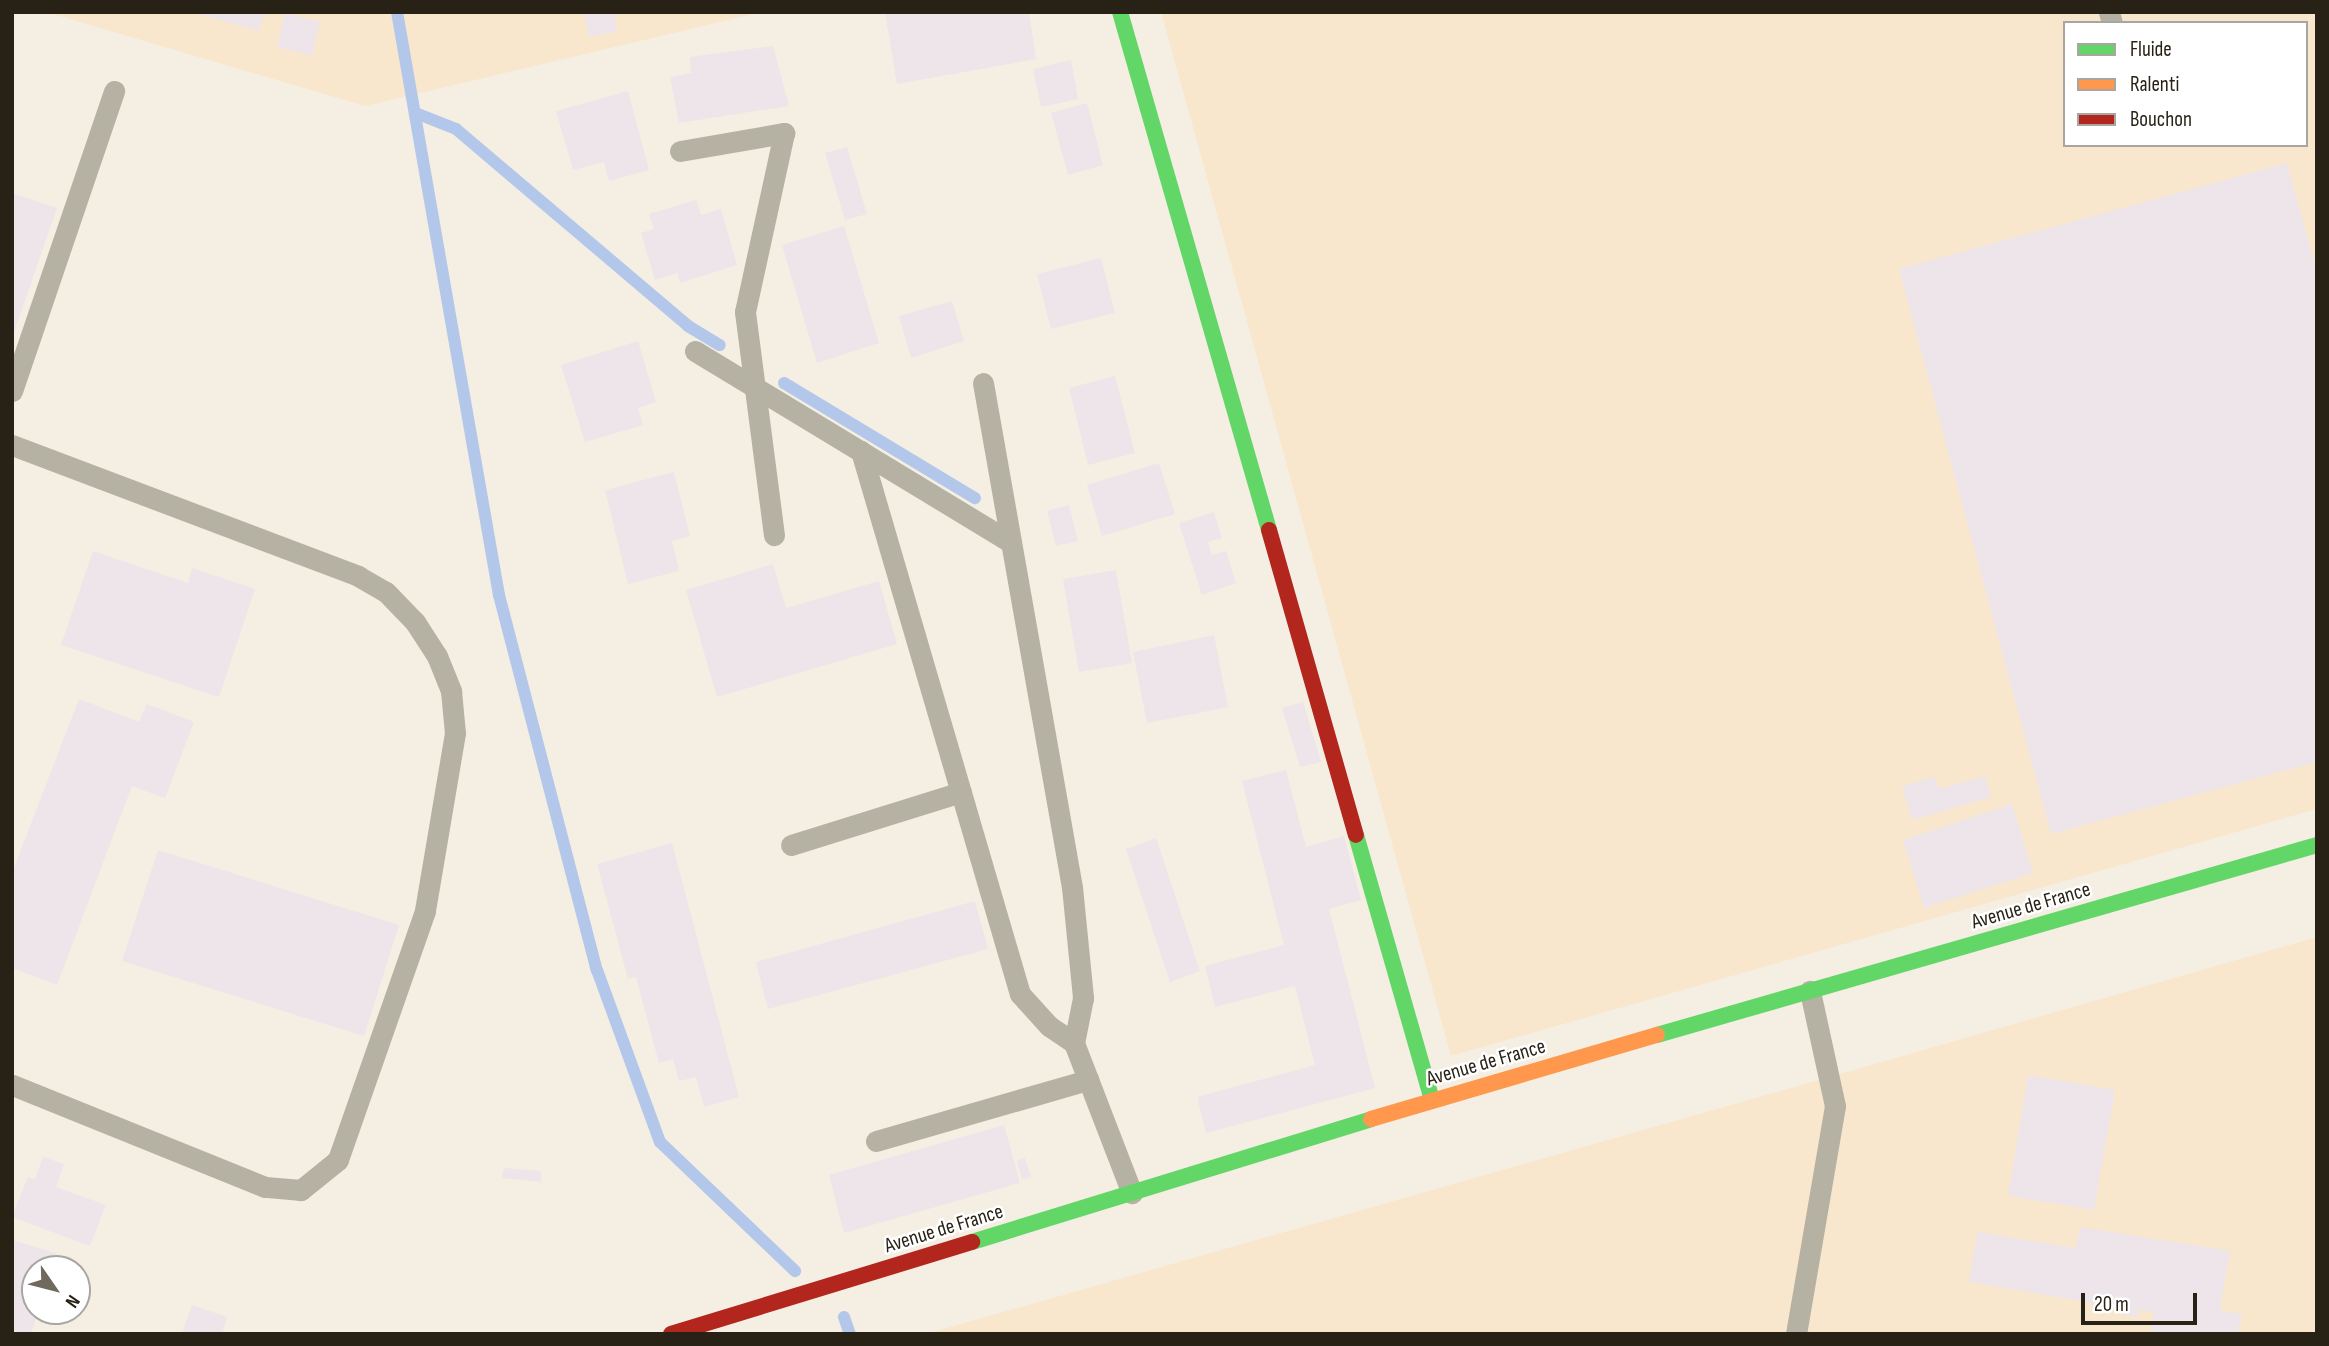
<!DOCTYPE html>
<html>
<head>
<meta charset="utf-8">
<style>
  body { margin:0 }
  #map { position:relative; width:2329px; height:1346px; overflow:hidden; background:#f5eee3; font-family:"Sofia Sans Condensed",sans-serif }
  div>[style] { position:absolute }
  .built>* { inset:0; background:#f8e7cd }
  .stream>* { height:12px; margin:-6px; padding:0 6px; transform-origin:6px; border-radius:6px; background:#b3c7ea }
  .building>* { inset:0; background:#ede5e9 }
  .lane>* { height:21px; margin:-10.5px; padding:0 10.5px; transform-origin:10.5px; border-radius:10.5px; background:#b6b2a3 }
  .fast>* { height:16px; margin:-8px; padding:0 8px; transform-origin:8px; border-radius:8px; background:#63d668 }
  .slow>* { height:16px; margin:-8px; padding:0 8px; transform-origin:8px; border-radius:8px; background:#ff974d }
  .jam>* { height:16px; margin:-8px; padding:0 8px; transform-origin:8px; border-radius:8px; background:#b3261e }
  span { translate:-50% -50%; white-space:nowrap; text-align:center; line-height:1.15; -webkit-text-stroke:5px #fff; paint-order:stroke }
  .street-label { font-size:21px; color:#282115 }
  .frame { position:absolute; inset:0; border:14px solid #282115; pointer-events:none }
  .legend { position:absolute; left:2063px; top:21px; width:245px; height:126px; box-sizing:border-box; background:#fff; border:2px solid #a9a6a1; margin:0; padding:9px 12px; list-style:none; font-size:21px; color:#282115 }
  .legend li { display:flex; align-items:center; gap:14px; height:35px }
  .legend b { width:35px; border:2px solid #a9a6a1 }
  .north { position:absolute; left:21px; top:1255px; width:70px; height:70px; box-sizing:border-box; background:#fff; border:2px solid #a9a6a1; border-radius:50%; rotate:125deg; font-size:19px; font-weight:700; line-height:28px; text-align:center; color:#282115 }
  .north::after { content:''; display:block; margin:auto; width:24px; height:32px; background:#70695d; clip-path:polygon(50% 0,100% 100%,50% 72%,0 100%) }
  .scale { position:absolute; left:2081px; top:1293px; width:116px; height:32px; box-sizing:border-box; border:4px solid #282115; border-top:0; padding-left:9px; font-size:21px; line-height:24px; white-space:nowrap; color:#282115; -webkit-text-stroke:5px #fff; paint-order:stroke }
</style>
</head>
<body>
<div id="map">
  <div class="built">
    <div style="clip-path:polygon(46px 12px,762px 12px,365px 106px)"></div>
    <div style="clip-path:polygon(evenodd,1161px 12px,2317px 12px,2317px 809px,1451px 1056px,1161px 12px,2065px 23px,2306px 23px,2306px 145px,2065px 145px,2065px 23px)"></div>
    <div style="clip-path:polygon(2317px 937px,2317px 1334px,926px 1334px,1805px 1084px)"></div>
  </div>
  <div class="stream">
    <div style="left:397px;top:12px;width:592px;rotate:80.08deg"></div>
    <div style="left:499px;top:595px;width:388px;rotate:75.4deg"></div>
    <div style="left:597px;top:970px;width:183px;rotate:69.9deg"></div>
    <div style="left:660px;top:1142px;width:187px;rotate:43.7deg"></div>
    <div style="left:418px;top:114px;width:41px;rotate:21.5deg"></div>
    <div style="left:456px;top:129px;width:304px;rotate:40.3deg"></div>
    <div style="left:688px;top:326px;width:37px;rotate:31deg"></div>
    <div style="left:784px;top:383px;width:223px;rotate:31.1deg"></div>
    <div style="left:844px;top:1317px;width:18px;rotate:71deg"></div>
  </div>
  <div class="building">
    <div style="clip-path:polygon(192px 12px,264px 12px,259px 31px)"></div>
    <div style="clip-path:polygon(584px 12px,614px 12px,617px 31px,589px 37px)"></div>
    <div style="clip-path:polygon(885px 12px,1029px 12px,1036px 59px,897px 84px)"></div>
    <div style="clip-path:polygon(285px 13px,320px 22px,312px 56px,277px 47px)"></div>
    <div style="clip-path:polygon(773px 46px,789px 106px,679px 123px,670px 77px,691px 73px,690px 57px)"></div>
    <div style="clip-path:polygon(1071px 60px,1078px 99px,1041px 107px,1033px 69px)"></div>
    <div style="clip-path:polygon(628px 91px,649px 170px,609px 181px,604px 162px,573px 170px,556px 111px)"></div>
    <div style="clip-path:polygon(1087px 103px,1103px 165px,1068px 175px,1051px 113px)"></div>
    <div style="clip-path:polygon(847px 147px,867px 214px,845px 220px,825px 153px)"></div>
    <div style="clip-path:polygon(2287px 163px,2317px 272px,2317px 762px,2051px 834px,1899px 269px)"></div>
    <div style="clip-path:polygon(12px 193px,57px 208px,13px 335px,12px 335px)"></div>
    <div style="clip-path:polygon(696px 200px,701px 215px,721px 209px,737px 265px,680px 283px,677px 273px,655px 280px,641px 233px,654px 229px,649px 214px)"></div>
    <div style="clip-path:polygon(844px 226px,879px 343px,817px 363px,782px 245px)"></div>
    <div style="clip-path:polygon(1101px 258px,1115px 313px,1051px 329px,1037px 274px)"></div>
    <div style="clip-path:polygon(952px 301px,964px 341px,911px 358px,899px 316px)"></div>
    <div style="clip-path:polygon(638px 341px,656px 402px,638px 408px,643px 425px,585px 442px,561px 365px)"></div>
    <div style="clip-path:polygon(1115px 376px,1135px 453px,1088px 465px,1069px 388px)"></div>
    <div style="clip-path:polygon(1159px 463px,1175px 514px,1102px 536px,1087px 485px)"></div>
    <div style="clip-path:polygon(674px 472px,690px 536px,672px 541px,679px 571px,628px 584px,605px 490px)"></div>
    <div style="clip-path:polygon(1069px 505px,1078px 541px,1056px 546px,1047px 511px)"></div>
    <div style="clip-path:polygon(1214px 512px,1222px 538px,1208px 542px,1212px 555px,1226px 551px,1236px 583px,1202px 595px,1179px 523px)"></div>
    <div style="clip-path:polygon(93px 551px,188px 583px,192px 568px,255px 589px,219px 697px,61px 645px)"></div>
    <div style="clip-path:polygon(773px 564px,786px 608px,879px 581px,897px 644px,717px 697px,686px 590px)"></div>
    <div style="clip-path:polygon(1116px 570px,1132px 663px,1079px 672px,1063px 579px)"></div>
    <div style="clip-path:polygon(1214px 635px,1228px 707px,1147px 723px,1133px 652px)"></div>
    <div style="clip-path:polygon(79px 699px,139px 722px,147px 704px,194px 722px,165px 798px,132px 786px,57px 985px,12px 968px,12px 873px)"></div>
    <div style="clip-path:polygon(1303px 702px,1321px 762px,1300px 767px,1282px 708px)"></div>
    <div style="clip-path:polygon(1286px 770px,1306px 847px,1344px 836px,1361px 900px,1329px 909px,1375px 1088px,1206px 1133px,1197px 1097px,1315px 1065px,1295px 986px,1215px 1007px,1205px 966px,1284px 945px,1242px 781px)"></div>
    <div style="clip-path:polygon(1985px 776px,1991px 797px,1912px 820px,1902px 786px,1935px 777px,1939px 789px)"></div>
    <div style="clip-path:polygon(2012px 804px,2033px 873px,1924px 908px,1903px 840px)"></div>
    <div style="clip-path:polygon(1156px 838px,1200px 971px,1170px 982px,1126px 849px)"></div>
    <div style="clip-path:polygon(672px 843px,739px 1097px,704px 1107px,696px 1077px,679px 1081px,673px 1059px,659px 1063px,636px 977px,628px 979px,597px 864px)"></div>
    <div style="clip-path:polygon(158px 850px,399px 925px,364px 1036px,122px 961px)"></div>
    <div style="clip-path:polygon(975px 901px,988px 949px,768px 1009px,756px 962px)"></div>
    <div style="clip-path:polygon(2028px 1075px,2115px 1090px,2094px 1210px,2008px 1196px)"></div>
    <div style="clip-path:polygon(1004px 1125px,1020px 1183px,844px 1233px,829px 1175px)"></div>
    <div style="clip-path:polygon(43px 1157px,64px 1164px,56px 1187px,106px 1205px,90px 1246px,12px 1217px,28px 1177px,35px 1179px)"></div>
    <div style="clip-path:polygon(1025px 1158px,1031px 1177px,1022px 1180px,1017px 1161px)"></div>
    <div style="clip-path:polygon(504px 1168px,541px 1171px,541px 1182px,502px 1178px)"></div>
    <div style="clip-path:polygon(2080px 1227px,2230px 1251px,2220px 1310px,2242px 1314px,2238px 1334px,2150px 1334px,2153px 1312px,2139px 1310px,2138px 1317px,2121px 1314px,2122px 1308px,1969px 1282px,1977px 1232px,2076px 1248px)"></div>
    <div style="clip-path:polygon(12px 1240px,56px 1253px,51px 1269px,35px 1269px,38px 1311px,31px 1334px,12px 1334px)"></div>
    <div style="clip-path:polygon(192px 1305px,227px 1317px,222px 1334px,182px 1334px)"></div>
  </div>
  <div class="lane">
    <div style="left:2109px;top:12px;width:11px;rotate:75deg"></div>
    <div style="left:680px;top:151px;width:106px;rotate:-9.8deg"></div>
    <div style="left:784px;top:133px;width:183px;rotate:102.3deg"></div>
    <div style="left:745px;top:312px;width:225px;rotate:82.6deg"></div>
    <div style="left:695px;top:351px;width:369px;rotate:31.2deg"></div>
    <div style="left:983px;top:383px;width:512px;rotate:79.99deg"></div>
    <div style="left:1072px;top:887px;width:112px;rotate:84.3deg"></div>
    <div style="left:1083px;top:998px;width:46px;rotate:101.3deg"></div>
    <div style="left:1074px;top:1043px;width:161px;rotate:68.9deg"></div>
    <div style="left:12px;top:391px;width:317px;rotate:-71.2deg"></div>
    <div style="left:12px;top:445px;width:370px;rotate:20.7deg"></div>
    <div style="left:358px;top:576px;width:32px;rotate:30deg"></div>
    <div style="left:386px;top:592px;width:42px;rotate:46deg"></div>
    <div style="left:415px;top:622px;width:40px;rotate:57.1deg"></div>
    <div style="left:437px;top:656px;width:38px;rotate:68deg"></div>
    <div style="left:451px;top:691px;width:42px;rotate:84.6deg"></div>
    <div style="left:455px;top:733px;width:181px;rotate:99.6deg"></div>
    <div style="left:425px;top:911px;width:264px;rotate:109.3deg"></div>
    <div style="left:338px;top:1160px;width:48px;rotate:141deg"></div>
    <div style="left:301px;top:1190px;width:36px;rotate:-175deg"></div>
    <div style="left:265px;top:1187px;width:273px;rotate:-158deg"></div>
    <div style="left:861px;top:451px;width:566px;rotate:73.68deg"></div>
    <div style="left:1020px;top:994px;width:43px;rotate:47.8deg"></div>
    <div style="left:1049px;top:1026px;width:30px;rotate:34deg"></div>
    <div style="left:791px;top:845px;width:178px;rotate:-17.3deg"></div>
    <div style="left:876px;top:1141px;width:221px;rotate:-16.1deg"></div>
    <div style="left:1796px;top:1334px;width:231px;rotate:-80.3deg"></div>
    <div style="left:1835px;top:1106px;width:118px;rotate:-102.3deg"></div>
  </div>
  <div class="fast">
    <div style="left:1120px;top:12px;width:539px;rotate:73.95deg"></div>
    <div style="left:1356px;top:835px;width:276px;rotate:74deg"></div>
    <div style="left:1657px;top:1035px;width:687px;rotate:-16.06deg"></div>
    <div style="left:972px;top:1242px;width:418px;rotate:-17.1deg"></div>
  </div>
  <div class="slow">
    <div style="left:1371px;top:1119px;width:298px;rotate:-16.4deg"></div>
  </div>
  <div class="jam">
    <div style="left:1269px;top:530px;width:317px;rotate:74.1deg"></div>
    <div style="left:671px;top:1334px;width:315px;rotate:-17deg"></div>
  </div>
  <div class="street-label">
    <span style="left:2031px;top:906px;rotate:-16deg">Avenue de France</span>
    <span style="left:1486px;top:1063px;rotate:-16deg">Avenue de France</span>
    <span style="left:944px;top:1229px;rotate:-17deg">Avenue de France</span>
  </div>
  <div class="frame"></div>
  <ul class="legend">
  <li><b style="height:9px;background:#63d668"></b>Fluide</li>
  <li><b style="height:9px;background:#ff974d"></b>Ralenti</li>
  <li><b style="height:9px;background:#b3261e"></b>Bouchon</li>
  </ul>
  <div class="north">N</div>
  <div class="scale">20 m</div>
</div>
</body>
</html>
